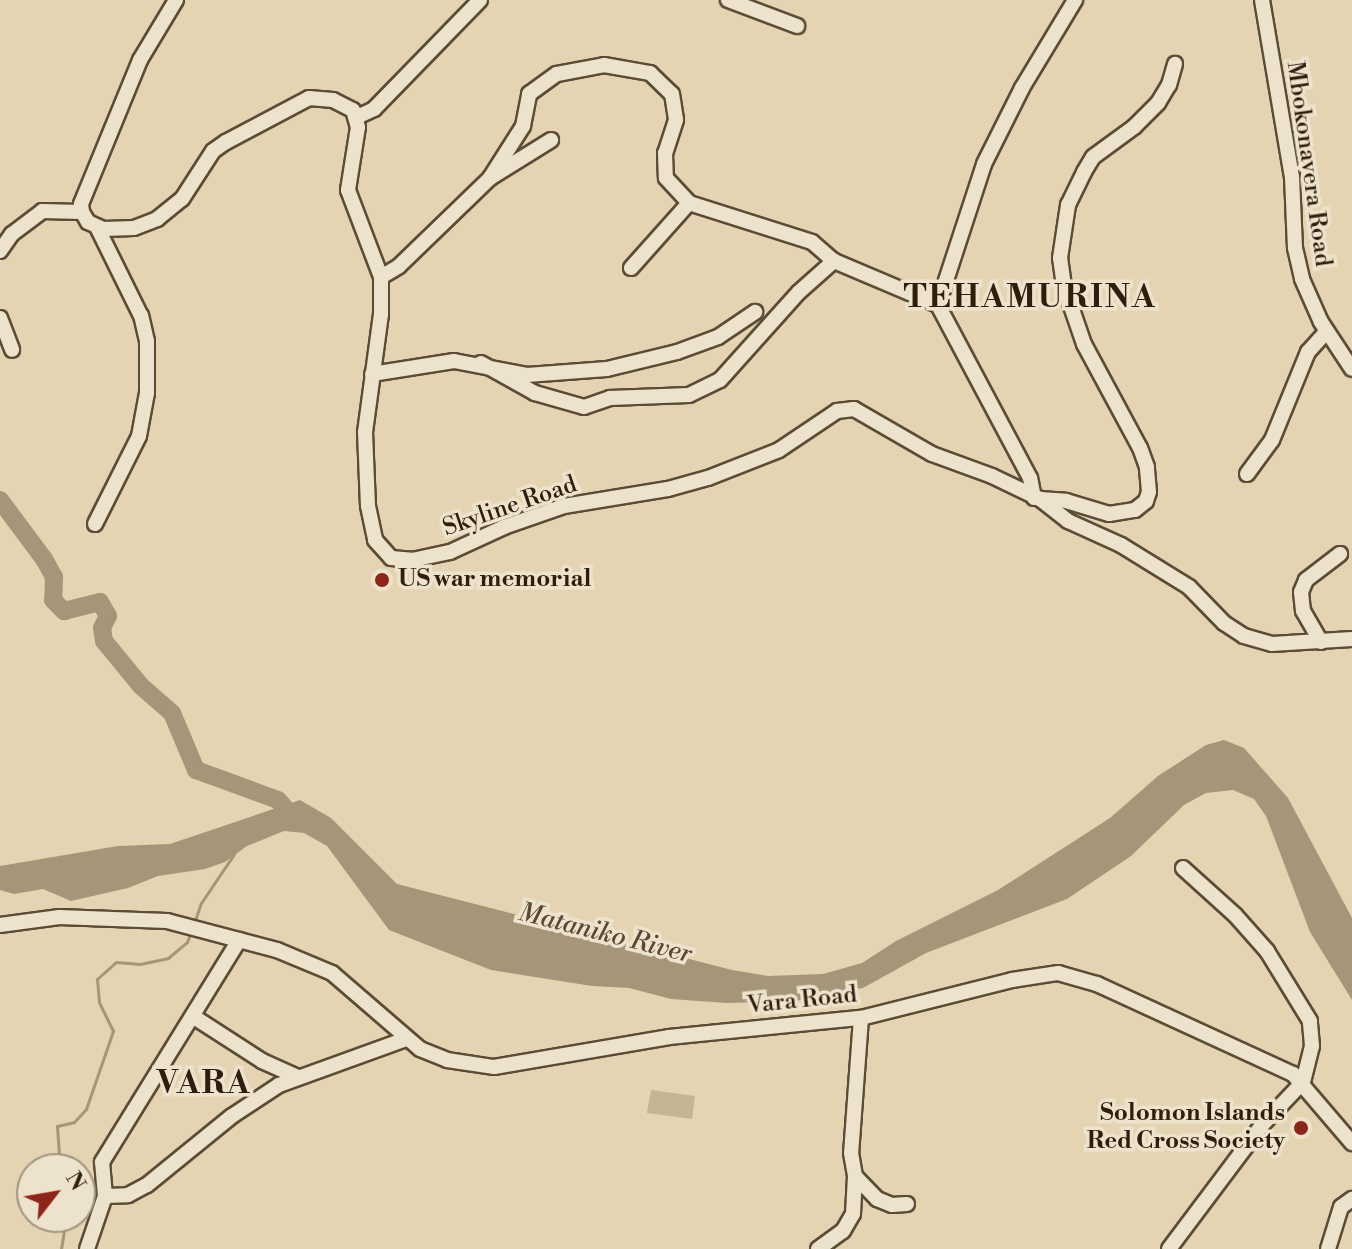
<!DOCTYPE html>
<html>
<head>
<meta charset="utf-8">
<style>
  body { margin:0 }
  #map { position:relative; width:1352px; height:1249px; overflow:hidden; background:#e4d4b1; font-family:"Libre Bodoni",serif }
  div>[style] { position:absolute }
  .green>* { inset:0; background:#c5b595 }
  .water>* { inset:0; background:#a69679 }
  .stream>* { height:3px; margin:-1.5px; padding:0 1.5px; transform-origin:1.5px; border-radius:1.5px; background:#a69679 }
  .river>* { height:18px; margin:-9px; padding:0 9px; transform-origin:9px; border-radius:9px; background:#a69679 }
  .roads { filter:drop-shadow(2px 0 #5c4c36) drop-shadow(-2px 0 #5c4c36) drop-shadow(0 2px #5c4c36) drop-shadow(0 -2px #5c4c36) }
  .minor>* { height:14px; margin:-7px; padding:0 7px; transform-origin:7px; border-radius:7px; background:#ede3cc }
  .dots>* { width:22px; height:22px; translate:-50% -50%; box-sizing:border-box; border:4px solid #ede3cc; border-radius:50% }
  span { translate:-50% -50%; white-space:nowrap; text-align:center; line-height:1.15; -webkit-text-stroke:7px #ede3cc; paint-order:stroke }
  .street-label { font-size:24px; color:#2f1e0d }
  .poi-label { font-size:24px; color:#2f1e0d; font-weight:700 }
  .left { translate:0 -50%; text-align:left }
  .right { translate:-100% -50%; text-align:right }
  .water-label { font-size:26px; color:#594833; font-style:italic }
  .district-label { font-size:32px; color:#2f1e0d; font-weight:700; letter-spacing:2px }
  .north { position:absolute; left:16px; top:1153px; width:80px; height:80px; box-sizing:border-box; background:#ede3cc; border:2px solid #a19480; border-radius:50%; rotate:59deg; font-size:22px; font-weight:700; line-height:32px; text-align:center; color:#2f1e0d }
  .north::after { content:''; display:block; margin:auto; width:28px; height:36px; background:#8f2418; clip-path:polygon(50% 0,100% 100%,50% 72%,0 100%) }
</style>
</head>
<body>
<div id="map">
  <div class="green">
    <div style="clip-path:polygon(651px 1090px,695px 1096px,692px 1119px,647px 1113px)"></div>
  </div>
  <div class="water">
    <div style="clip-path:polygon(1224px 740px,1244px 748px,1288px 798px,1352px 918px,1352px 1000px,1310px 932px,1266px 816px,1254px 799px,1233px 790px,1206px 793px,1184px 805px,1131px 856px,1067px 899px,926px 953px,863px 988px,796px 1001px,726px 1003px,671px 999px,629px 988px,592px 986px,491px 970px,389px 930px,327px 846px,304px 833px,284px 831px,247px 846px,225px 862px,205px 869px,158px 876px,128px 888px,71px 901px,43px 889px,14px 894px,0 890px,0 866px,118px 846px,170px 844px,300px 800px,331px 818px,397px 884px,732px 970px,768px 976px,823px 974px,862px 963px,896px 941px,998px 890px,1110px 818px,1158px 776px,1206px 745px)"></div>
  </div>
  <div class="stream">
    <div style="left:194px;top:923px;width:21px;rotate:-71deg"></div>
    <div style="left:201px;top:903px;width:59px;rotate:-56deg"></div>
    <div style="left:60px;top:1169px;width:43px;rotate:-94deg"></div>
    <div style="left:57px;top:1126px;width:17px;rotate:-13deg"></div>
    <div style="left:74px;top:1122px;width:18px;rotate:-47deg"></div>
    <div style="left:86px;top:1109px;width:83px;rotate:-70.9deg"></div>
    <div style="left:113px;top:1031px;width:32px;rotate:-116deg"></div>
    <div style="left:99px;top:1002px;width:23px;rotate:-95deg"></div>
    <div style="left:97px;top:979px;width:25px;rotate:-42deg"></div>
    <div style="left:116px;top:962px;width:24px;rotate:5deg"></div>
    <div style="left:140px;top:964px;width:29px;rotate:-12deg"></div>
    <div style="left:168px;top:958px;width:25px;rotate:-40deg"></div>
    <div style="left:187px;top:942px;width:9px;rotate:-69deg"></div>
    <div style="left:61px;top:1249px;width:32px;rotate:-81deg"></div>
  </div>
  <div class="river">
    <div style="left:0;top:500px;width:74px;rotate:53.3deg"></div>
    <div style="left:44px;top:559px;width:21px;rotate:61deg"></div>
    <div style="left:54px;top:577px;width:23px;rotate:92deg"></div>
    <div style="left:53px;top:600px;width:16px;rotate:45deg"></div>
    <div style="left:64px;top:611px;width:37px;rotate:-14deg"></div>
    <div style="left:100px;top:602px;width:16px;rotate:60deg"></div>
    <div style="left:108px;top:616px;width:13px;rotate:117deg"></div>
    <div style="left:102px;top:628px;width:13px;rotate:81deg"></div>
    <div style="left:104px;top:641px;width:58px;rotate:50.6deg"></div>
    <div style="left:141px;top:686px;width:41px;rotate:41.1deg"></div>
    <div style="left:172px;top:713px;width:62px;rotate:67.2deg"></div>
    <div style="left:196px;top:770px;width:87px;rotate:20.1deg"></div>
    <div style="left:278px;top:800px;width:20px;rotate:49deg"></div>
  </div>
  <div class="roads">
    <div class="minor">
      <div style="left:728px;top:0;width:74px;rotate:20.6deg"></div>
      <div style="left:1262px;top:0;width:180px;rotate:80.4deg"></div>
      <div style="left:1292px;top:177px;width:71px;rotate:87.6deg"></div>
      <div style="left:1295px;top:248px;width:32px;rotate:77deg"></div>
      <div style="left:1302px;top:279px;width:47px;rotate:66.2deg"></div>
      <div style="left:1321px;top:322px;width:56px;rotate:56.6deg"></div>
      <div style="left:357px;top:117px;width:19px;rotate:-25deg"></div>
      <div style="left:374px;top:109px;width:152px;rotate:-45.8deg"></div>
      <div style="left:490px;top:178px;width:62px;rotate:-57.6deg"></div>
      <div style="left:523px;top:126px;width:33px;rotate:-79deg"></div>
      <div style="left:529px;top:94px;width:34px;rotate:-36deg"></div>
      <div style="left:557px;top:74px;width:48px;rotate:-10.8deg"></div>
      <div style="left:604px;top:65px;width:47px;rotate:9.9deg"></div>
      <div style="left:650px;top:73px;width:30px;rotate:44deg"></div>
      <div style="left:672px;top:94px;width:26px;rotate:81deg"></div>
      <div style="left:676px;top:120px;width:35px;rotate:108deg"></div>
      <div style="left:665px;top:153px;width:25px;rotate:88deg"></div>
      <div style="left:666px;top:178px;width:34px;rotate:47deg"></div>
      <div style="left:82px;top:212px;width:12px;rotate:59deg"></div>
      <div style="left:88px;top:222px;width:17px;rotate:25deg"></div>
      <div style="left:103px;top:229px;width:31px;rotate:-2deg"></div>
      <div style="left:134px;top:228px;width:25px;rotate:-21deg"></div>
      <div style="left:157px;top:219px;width:32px;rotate:-39deg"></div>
      <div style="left:182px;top:199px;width:57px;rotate:-57.1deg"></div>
      <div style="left:213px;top:151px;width:16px;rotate:-35deg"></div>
      <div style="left:226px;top:142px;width:94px;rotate:-27.9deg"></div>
      <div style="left:309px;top:98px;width:24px;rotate:5deg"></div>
      <div style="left:333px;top:100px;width:22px;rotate:27deg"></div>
      <div style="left:353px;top:110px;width:18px;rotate:74deg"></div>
      <div style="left:358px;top:127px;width:64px;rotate:99deg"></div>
      <div style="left:348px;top:190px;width:93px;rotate:69.2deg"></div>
      <div style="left:381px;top:277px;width:37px;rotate:90deg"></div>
      <div style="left:381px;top:314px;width:119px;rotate:97.7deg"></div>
      <div style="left:365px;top:432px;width:74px;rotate:87.7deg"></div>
      <div style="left:368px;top:506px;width:35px;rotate:78deg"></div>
      <div style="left:375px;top:540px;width:24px;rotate:48deg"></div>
      <div style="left:391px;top:558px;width:21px;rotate:5deg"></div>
      <div style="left:412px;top:560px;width:39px;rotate:-12deg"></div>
      <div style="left:450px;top:552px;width:60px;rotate:-24.8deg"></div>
      <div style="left:504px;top:527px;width:64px;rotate:-19.3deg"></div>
      <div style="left:564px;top:506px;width:105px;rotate:-9.3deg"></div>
      <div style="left:668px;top:489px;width:41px;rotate:-15.4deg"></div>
      <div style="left:708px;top:478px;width:76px;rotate:-21.5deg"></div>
      <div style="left:779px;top:450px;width:70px;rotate:-33.9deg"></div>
      <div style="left:837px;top:411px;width:17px;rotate:-7deg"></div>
      <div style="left:854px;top:409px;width:90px;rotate:30deg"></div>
      <div style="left:932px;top:454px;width:64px;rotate:20.1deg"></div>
      <div style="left:992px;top:476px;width:53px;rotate:25.6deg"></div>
      <div style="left:1040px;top:499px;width:36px;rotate:38deg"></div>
      <div style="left:1068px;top:521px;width:58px;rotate:24.4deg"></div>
      <div style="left:1121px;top:545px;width:80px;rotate:31.7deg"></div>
      <div style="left:1189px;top:587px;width:50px;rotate:45.8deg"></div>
      <div style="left:1224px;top:623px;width:24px;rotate:33deg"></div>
      <div style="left:1244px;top:636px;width:29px;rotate:16deg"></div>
      <div style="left:1272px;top:644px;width:80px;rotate:-3.6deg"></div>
      <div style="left:82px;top:212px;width:8px;rotate:-97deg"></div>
      <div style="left:81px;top:204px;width:156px;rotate:-67.7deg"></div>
      <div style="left:140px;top:60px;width:70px;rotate:-59deg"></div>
      <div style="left:0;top:251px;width:21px;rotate:-55deg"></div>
      <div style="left:12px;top:234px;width:38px;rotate:-37deg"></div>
      <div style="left:42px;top:211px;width:40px;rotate:1.4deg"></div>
      <div style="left:631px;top:268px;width:87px;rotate:-48.3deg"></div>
      <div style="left:689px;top:203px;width:129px;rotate:17.6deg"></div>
      <div style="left:812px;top:242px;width:29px;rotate:41deg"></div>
      <div style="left:834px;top:261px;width:113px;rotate:22.9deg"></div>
      <div style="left:381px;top:277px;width:21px;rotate:-31deg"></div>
      <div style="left:399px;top:266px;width:127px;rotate:-44deg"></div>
      <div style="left:490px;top:178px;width:72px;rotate:-31.9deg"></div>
      <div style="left:0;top:318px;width:34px;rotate:69deg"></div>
      <div style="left:481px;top:363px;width:62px;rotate:29.1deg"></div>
      <div style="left:535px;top:393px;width:51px;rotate:15.9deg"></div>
      <div style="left:584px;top:407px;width:28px;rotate:-19deg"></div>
      <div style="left:610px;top:398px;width:79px;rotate:-2.2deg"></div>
      <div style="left:689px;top:395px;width:34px;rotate:-26deg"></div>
      <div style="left:720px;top:380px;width:118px;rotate:-48.1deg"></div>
      <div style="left:799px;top:292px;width:47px;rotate:-41.5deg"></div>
      <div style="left:372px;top:374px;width:83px;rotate:-9deg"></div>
      <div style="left:454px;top:361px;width:74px;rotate:10.9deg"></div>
      <div style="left:527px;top:375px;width:80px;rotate:-4.3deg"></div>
      <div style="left:607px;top:369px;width:72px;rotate:-13.7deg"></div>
      <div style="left:677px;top:352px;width:44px;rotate:-20.1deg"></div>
      <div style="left:718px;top:337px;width:45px;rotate:-34deg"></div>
      <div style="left:1247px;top:474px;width:42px;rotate:-53.7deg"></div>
      <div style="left:1272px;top:440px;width:95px;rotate:-67.8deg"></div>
      <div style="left:1308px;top:352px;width:28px;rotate:-48deg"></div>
      <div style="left:1034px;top:498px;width:20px;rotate:-101deg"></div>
      <div style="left:1030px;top:478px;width:196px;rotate:-118deg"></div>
      <div style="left:938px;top:305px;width:148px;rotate:-71.9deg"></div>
      <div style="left:984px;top:164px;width:85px;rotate:-63.4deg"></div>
      <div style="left:1022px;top:88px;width:103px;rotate:-58.9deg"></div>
      <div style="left:1040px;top:499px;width:26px;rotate:4deg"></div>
      <div style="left:1066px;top:501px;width:45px;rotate:16.8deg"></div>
      <div style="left:1109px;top:514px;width:26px;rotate:-9deg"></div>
      <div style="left:1135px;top:510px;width:14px;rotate:-39deg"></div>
      <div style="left:1146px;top:501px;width:9px;rotate:-72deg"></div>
      <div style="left:1149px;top:492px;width:25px;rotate:-95deg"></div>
      <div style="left:1147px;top:467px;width:20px;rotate:-110deg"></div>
      <div style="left:1140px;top:448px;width:118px;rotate:-118.3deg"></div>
      <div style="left:1084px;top:344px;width:61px;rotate:-109deg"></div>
      <div style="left:1064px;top:286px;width:28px;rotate:-98deg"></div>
      <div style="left:1060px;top:258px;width:54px;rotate:-81.4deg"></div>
      <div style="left:1068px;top:205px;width:37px;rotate:-64deg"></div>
      <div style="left:1084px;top:172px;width:17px;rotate:-59deg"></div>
      <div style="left:1093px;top:157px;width:51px;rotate:-36.2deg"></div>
      <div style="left:1134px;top:127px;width:34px;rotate:-45deg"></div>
      <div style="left:1158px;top:103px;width:21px;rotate:-59deg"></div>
      <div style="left:1169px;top:85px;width:22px;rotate:-74deg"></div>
      <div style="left:95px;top:524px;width:98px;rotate:-63.4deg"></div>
      <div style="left:139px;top:436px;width:44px;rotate:-79.5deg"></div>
      <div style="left:147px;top:393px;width:52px;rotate:-90deg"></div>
      <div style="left:147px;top:341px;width:26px;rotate:-103deg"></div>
      <div style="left:141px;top:316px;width:99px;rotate:-116.3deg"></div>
      <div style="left:1321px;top:642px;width:36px;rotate:-120deg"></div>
      <div style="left:1303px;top:611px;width:19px;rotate:-96deg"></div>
      <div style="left:1301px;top:592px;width:13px;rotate:-67deg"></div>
      <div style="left:1306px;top:580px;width:43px;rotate:-37.4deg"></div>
      <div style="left:0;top:925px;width:60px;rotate:-7.7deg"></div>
      <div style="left:59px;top:917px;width:108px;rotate:2.1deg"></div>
      <div style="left:167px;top:921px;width:114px;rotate:14.8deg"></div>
      <div style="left:277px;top:950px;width:60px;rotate:22.7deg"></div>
      <div style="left:332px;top:973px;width:116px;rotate:40.8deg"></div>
      <div style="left:420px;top:1049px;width:29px;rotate:22deg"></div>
      <div style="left:447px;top:1060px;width:48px;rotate:8.5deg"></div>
      <div style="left:494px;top:1067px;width:178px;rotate:-9.7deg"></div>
      <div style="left:669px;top:1037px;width:193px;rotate:-5.7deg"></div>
      <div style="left:861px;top:1018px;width:156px;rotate:-14.1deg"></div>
      <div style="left:1012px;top:980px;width:47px;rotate:-8.7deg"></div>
      <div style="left:1058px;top:973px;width:41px;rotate:15.8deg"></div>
      <div style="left:1097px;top:984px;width:216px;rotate:24.7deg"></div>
      <div style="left:1293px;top:1074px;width:91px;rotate:49.5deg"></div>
      <div style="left:194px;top:1017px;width:81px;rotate:32.9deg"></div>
      <div style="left:262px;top:1061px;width:39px;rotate:24deg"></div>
      <div style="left:861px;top:1018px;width:135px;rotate:94.2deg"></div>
      <div style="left:851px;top:1153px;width:23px;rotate:80deg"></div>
      <div style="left:855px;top:1176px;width:32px;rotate:46deg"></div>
      <div style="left:877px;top:1199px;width:16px;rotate:22deg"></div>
      <div style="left:892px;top:1205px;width:15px;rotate:-4deg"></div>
      <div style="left:105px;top:1196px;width:23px;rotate:-2deg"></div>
      <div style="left:128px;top:1195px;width:21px;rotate:-28deg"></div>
      <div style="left:147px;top:1185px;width:109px;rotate:-39.1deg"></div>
      <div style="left:232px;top:1116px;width:56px;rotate:-33.4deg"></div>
      <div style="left:279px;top:1085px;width:135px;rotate:-19.9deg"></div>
      <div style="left:87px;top:1249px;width:56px;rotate:-71.2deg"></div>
      <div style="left:105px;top:1196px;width:34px;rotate:-95deg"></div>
      <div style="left:102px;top:1162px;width:261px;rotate:-58.3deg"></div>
      <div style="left:818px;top:1249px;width:31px;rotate:-36deg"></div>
      <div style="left:843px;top:1231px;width:20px;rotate:-60deg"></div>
      <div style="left:853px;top:1214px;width:38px;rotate:-87deg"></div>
      <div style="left:1169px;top:1249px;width:156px;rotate:-53.1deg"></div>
      <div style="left:1263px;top:1124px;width:58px;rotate:-46.4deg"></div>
      <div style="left:1303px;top:1082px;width:37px;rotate:-76deg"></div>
      <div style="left:1312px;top:1046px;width:25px;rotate:-95deg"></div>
      <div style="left:1310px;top:1021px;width:82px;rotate:-121.6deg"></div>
      <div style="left:1267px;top:951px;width:48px;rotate:-131.6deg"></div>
      <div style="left:1235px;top:915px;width:70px;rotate:-137.9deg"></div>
      <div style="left:1328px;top:1249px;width:44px;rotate:-72.8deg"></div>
      <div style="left:1341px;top:1207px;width:14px;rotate:-36deg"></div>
    </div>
  </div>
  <div class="dots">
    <div style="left:382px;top:580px;background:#8f2418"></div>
    <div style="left:1301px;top:1128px;background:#8f2418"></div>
  </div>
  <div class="street-label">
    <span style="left:1308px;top:164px;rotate:82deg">Mbokonavera Road</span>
    <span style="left:510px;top:507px;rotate:-19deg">Skyline Road</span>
    <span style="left:802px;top:1001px;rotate:-6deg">Vara Road</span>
  </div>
  <div class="poi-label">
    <span class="left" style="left:398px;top:580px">US war memorial</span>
    <span class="right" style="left:1285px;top:1128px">Solomon Islands<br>Red Cross Society</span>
  </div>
  <div class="water-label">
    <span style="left:605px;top:934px;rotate:14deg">Mataniko River</span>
  </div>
  <div class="district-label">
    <span style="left:1030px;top:297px">TEHAMURINA</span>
    <span style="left:204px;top:1083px">VARA</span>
  </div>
  <div class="north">N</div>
</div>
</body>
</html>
